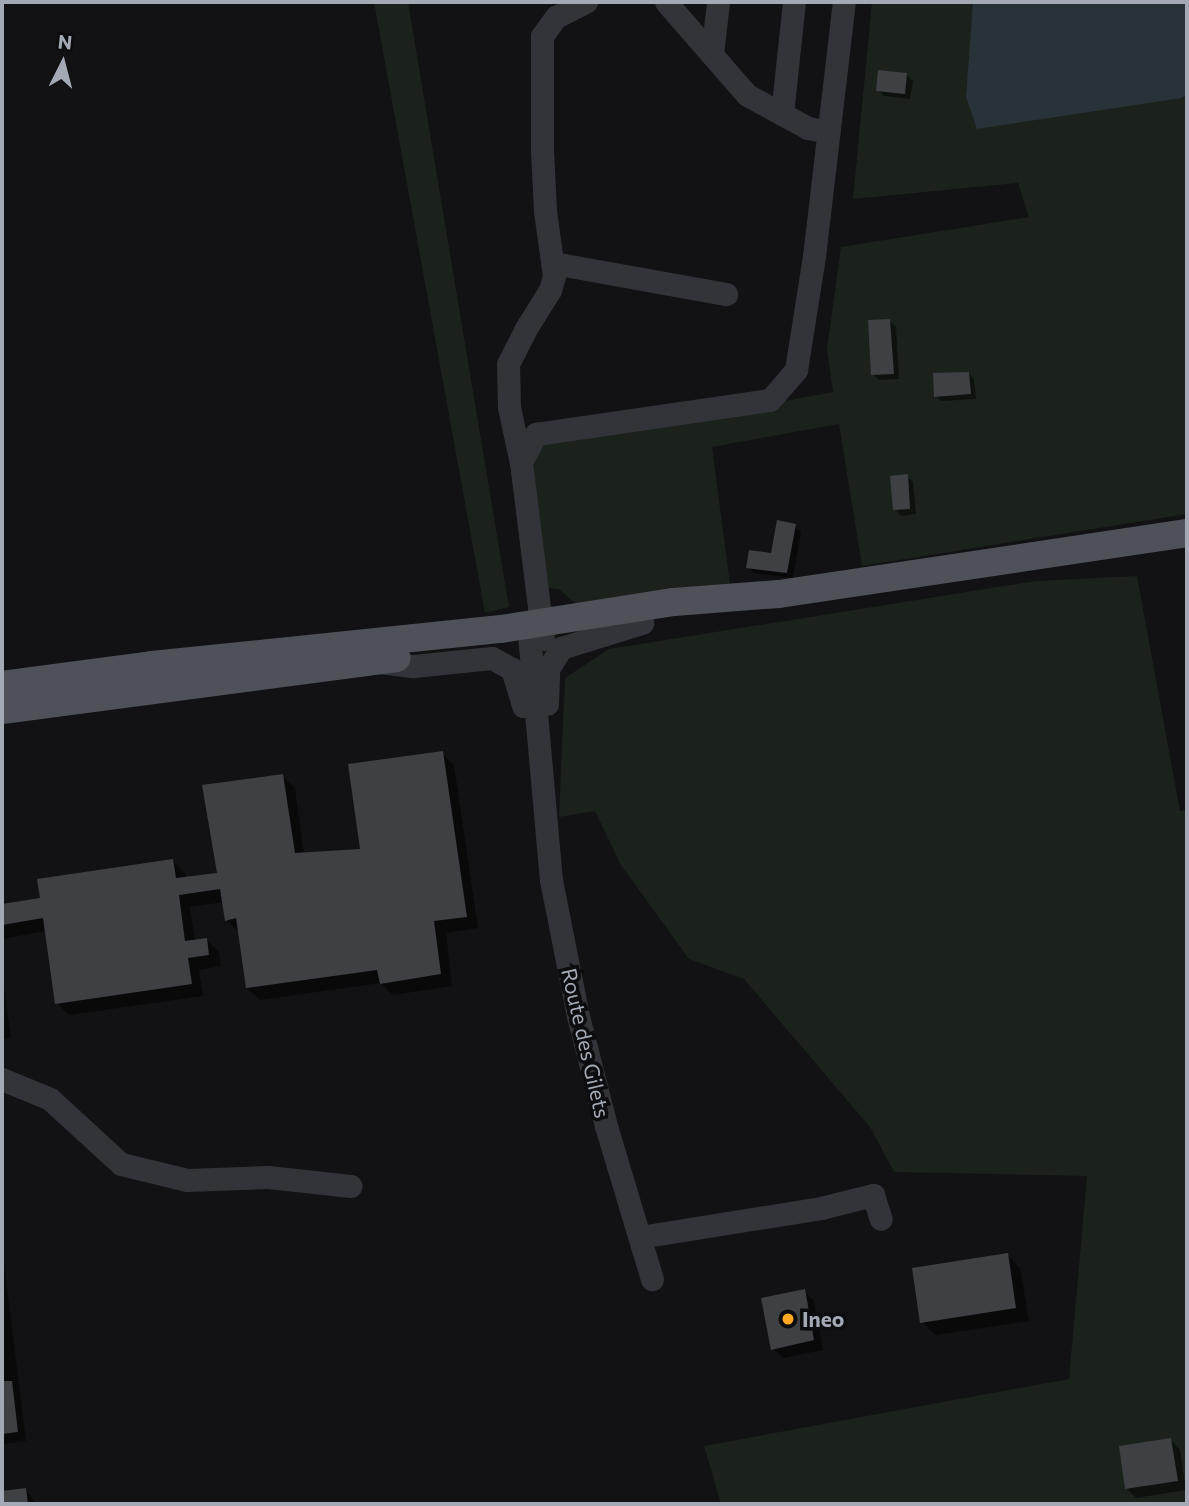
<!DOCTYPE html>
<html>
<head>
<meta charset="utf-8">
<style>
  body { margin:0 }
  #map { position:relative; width:1189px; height:1506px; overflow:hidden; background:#121214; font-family:Commissioner,sans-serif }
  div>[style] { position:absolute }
  .green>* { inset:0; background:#1a221b }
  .water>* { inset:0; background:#283239 }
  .shadow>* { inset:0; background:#0007 }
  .building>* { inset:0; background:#3e4044 }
  .minor>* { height:23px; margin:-11.5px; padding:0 11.5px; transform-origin:11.5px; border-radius:11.5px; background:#333439 }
  .major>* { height:28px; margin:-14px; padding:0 14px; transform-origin:14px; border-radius:14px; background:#4f5159 }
  .dots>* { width:19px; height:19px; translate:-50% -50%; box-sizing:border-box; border:4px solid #0d0d0f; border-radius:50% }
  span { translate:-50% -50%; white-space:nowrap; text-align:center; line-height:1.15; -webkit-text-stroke:7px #0d0d0f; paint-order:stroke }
  .street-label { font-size:21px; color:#a3aab6 }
  .poi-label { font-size:21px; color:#a3aab6; font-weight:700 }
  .left { translate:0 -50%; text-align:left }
  .frame { position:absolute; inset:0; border:4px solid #a3aab6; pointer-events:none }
  .north { position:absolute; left:28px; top:28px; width:70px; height:70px; -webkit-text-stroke:5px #0d0d0f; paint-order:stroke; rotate:6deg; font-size:19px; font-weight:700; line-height:28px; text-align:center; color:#a3aab6 }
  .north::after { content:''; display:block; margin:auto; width:24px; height:32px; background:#a3aab6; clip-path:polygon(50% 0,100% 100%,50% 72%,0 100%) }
</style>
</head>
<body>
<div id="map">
  <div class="green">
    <div style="clip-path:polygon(374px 2px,408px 2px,509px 607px,485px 613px)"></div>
    <div style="clip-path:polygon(872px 2px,1187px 2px,1187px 514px,862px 566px,839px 424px,712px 447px,730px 584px,581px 605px,572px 601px,559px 589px,548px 588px,532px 471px,542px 445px,833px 392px,827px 349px,841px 247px,1029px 217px,1018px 183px,853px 199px)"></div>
    <div style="clip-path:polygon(1137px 576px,1180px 811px,1187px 810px,1187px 1504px,721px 1504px,704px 1446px,1069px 1379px,1087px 1176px,894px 1172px,870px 1127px,744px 979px,689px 959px,621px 865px,595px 811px,559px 817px,565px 678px,609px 649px,1036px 581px)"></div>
  </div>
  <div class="water">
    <div style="clip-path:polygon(973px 2px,1187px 2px,1187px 93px,1182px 98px,977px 129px,966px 97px)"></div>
  </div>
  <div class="shadow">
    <div style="clip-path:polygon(906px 75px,913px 81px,910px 99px,884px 96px,878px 90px)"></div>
    <div style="clip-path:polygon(890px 321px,896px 327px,899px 379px,879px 380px,873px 374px)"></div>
    <div style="clip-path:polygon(969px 373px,974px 379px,976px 399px,941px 401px,936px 396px)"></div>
    <div style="clip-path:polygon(907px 476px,913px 482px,916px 514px,901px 516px,895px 509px)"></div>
    <div style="clip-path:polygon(795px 525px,801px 532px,793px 578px,754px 573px,748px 567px,773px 555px)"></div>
    <div style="clip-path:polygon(442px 753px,454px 765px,478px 928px,446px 933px,452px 986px,393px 995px,381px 983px,260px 1000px,247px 988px,239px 933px,227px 920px,224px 902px,190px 907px,195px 941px,207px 940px,219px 952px,221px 966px,199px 970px,203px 996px,69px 1015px,57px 1003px,46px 931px,2px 939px,2px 906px,42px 900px,173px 861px,185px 873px,186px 878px,219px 875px,282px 776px,295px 788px,304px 854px,362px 851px)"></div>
    <div style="clip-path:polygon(2px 972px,11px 1038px,2px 1040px)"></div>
    <div style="clip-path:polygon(2px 1247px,26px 1441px,2px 1444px)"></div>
    <div style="clip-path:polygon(1007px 1255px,1020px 1268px,1029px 1321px,935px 1335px,922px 1322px)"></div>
    <div style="clip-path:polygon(804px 1291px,814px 1301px,823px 1350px,783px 1358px,773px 1349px)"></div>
    <div style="clip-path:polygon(1171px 1440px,1180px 1450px,1186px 1490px,1136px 1498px,1126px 1488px)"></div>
    <div style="clip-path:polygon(26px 1490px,36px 1504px,2px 1504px,2px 1493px)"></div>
  </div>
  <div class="building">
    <div style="clip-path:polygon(878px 70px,907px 73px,905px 94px,876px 91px)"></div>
    <div style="clip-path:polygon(890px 319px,894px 374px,871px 375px,868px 320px)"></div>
    <div style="clip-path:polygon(969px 372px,971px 394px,934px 397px,933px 373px)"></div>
    <div style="clip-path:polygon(908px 474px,910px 509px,893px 510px,890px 476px)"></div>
    <div style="clip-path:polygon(777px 520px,796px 524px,787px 573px,746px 568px,749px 550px,771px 553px)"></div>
    <div style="clip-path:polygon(443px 751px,467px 917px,434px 921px,441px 974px,380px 984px,377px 970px,246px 988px,236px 918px,225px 921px,220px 889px,179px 895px,185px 941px,207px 938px,209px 955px,188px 958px,192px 984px,55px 1004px,43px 918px,2px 925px,2px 904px,40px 898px,37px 879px,173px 859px,176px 878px,217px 873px,202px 785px,283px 774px,295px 853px,360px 849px,348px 764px)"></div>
    <div style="clip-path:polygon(1008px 1253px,1016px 1308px,920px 1323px,912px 1268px)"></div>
    <div style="clip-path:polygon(805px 1289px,814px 1340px,771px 1350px,761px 1298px)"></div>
    <div style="clip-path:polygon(2px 1381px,12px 1381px,18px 1432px,2px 1434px)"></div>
    <div style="clip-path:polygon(1171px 1438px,1178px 1481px,1125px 1489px,1119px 1446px)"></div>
    <div style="clip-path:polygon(26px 1488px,28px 1504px,2px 1504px,2px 1491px)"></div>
  </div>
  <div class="minor">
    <div style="left:666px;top:2px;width:123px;rotate:48.9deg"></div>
    <div style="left:747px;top:95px;width:69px;rotate:28.4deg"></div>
    <div style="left:808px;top:128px;width:21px;rotate:11deg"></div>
    <div style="left:712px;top:54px;width:52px;rotate:-83.4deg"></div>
    <div style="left:782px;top:114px;width:113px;rotate:-83.9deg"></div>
    <div style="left:553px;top:263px;width:176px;rotate:10.2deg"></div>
    <div style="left:521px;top:463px;width:57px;rotate:-102.1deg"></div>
    <div style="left:509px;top:407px;width:43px;rotate:-91.3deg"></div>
    <div style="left:508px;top:364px;width:38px;rotate:-63deg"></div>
    <div style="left:525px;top:330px;width:47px;rotate:-58deg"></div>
    <div style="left:550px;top:290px;width:15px;rotate:-74deg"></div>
    <div style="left:554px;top:276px;width:66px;rotate:-97.9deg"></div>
    <div style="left:545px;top:211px;width:62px;rotate:-92.8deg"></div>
    <div style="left:542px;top:149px;width:113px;rotate:-90deg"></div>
    <div style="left:542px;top:36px;width:24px;rotate:-54deg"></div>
    <div style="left:556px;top:17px;width:34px;rotate:-27deg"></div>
    <div style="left:528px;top:623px;width:258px;rotate:84.9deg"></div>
    <div style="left:551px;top:880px;width:139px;rotate:78.8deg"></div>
    <div style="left:578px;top:1016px;width:114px;rotate:75.7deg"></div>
    <div style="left:606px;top:1126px;width:160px;rotate:73.3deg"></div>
    <div style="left:543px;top:639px;width:177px;rotate:-97.1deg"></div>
    <div style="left:521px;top:463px;width:33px;rotate:-63deg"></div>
    <div style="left:536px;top:434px;width:236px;rotate:-8.3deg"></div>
    <div style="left:770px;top:400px;width:40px;rotate:-49deg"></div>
    <div style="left:796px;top:370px;width:115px;rotate:-81deg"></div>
    <div style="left:814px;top:256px;width:256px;rotate:-83.3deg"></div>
    <div style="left:379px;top:662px;width:35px;rotate:7deg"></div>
    <div style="left:414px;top:666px;width:78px;rotate:-5.9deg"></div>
    <div style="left:492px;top:658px;width:23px;rotate:29deg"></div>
    <div style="left:512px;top:669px;width:39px;rotate:73deg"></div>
    <div style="left:547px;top:704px;width:35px;rotate:-88deg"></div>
    <div style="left:548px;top:669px;width:25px;rotate:-58deg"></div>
    <div style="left:561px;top:648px;width:85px;rotate:-17.2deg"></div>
    <div style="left:2px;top:1079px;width:52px;rotate:22.6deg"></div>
    <div style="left:50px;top:1099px;width:96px;rotate:42.5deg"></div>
    <div style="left:121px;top:1164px;width:68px;rotate:13.6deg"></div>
    <div style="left:187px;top:1180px;width:81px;rotate:-2.1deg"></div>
    <div style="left:268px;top:1177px;width:83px;rotate:6.2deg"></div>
    <div style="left:640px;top:1237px;width:183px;rotate:-9.1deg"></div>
    <div style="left:821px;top:1208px;width:54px;rotate:-14deg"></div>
    <div style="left:873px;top:1195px;width:25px;rotate:72deg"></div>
  </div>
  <div class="major">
    <div style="left:2px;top:685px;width:151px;rotate:-7.6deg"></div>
    <div style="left:152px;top:665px;width:351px;rotate:-5.9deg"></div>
    <div style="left:501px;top:629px;width:175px;rotate:-8.9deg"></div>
    <div style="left:674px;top:602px;width:105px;rotate:-4.4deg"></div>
    <div style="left:779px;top:594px;width:413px;rotate:-8.5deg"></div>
    <div style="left:2px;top:710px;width:398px;rotate:-7.5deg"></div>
  </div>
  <div class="dots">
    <div style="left:788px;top:1319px;background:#fea821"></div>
  </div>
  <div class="street-label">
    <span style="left:586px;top:1043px;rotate:77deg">Route des Gilets</span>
  </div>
  <div class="poi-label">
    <span class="left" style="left:802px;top:1319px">Ineo</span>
  </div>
  <div class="frame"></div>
  <div class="north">N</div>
</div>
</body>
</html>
